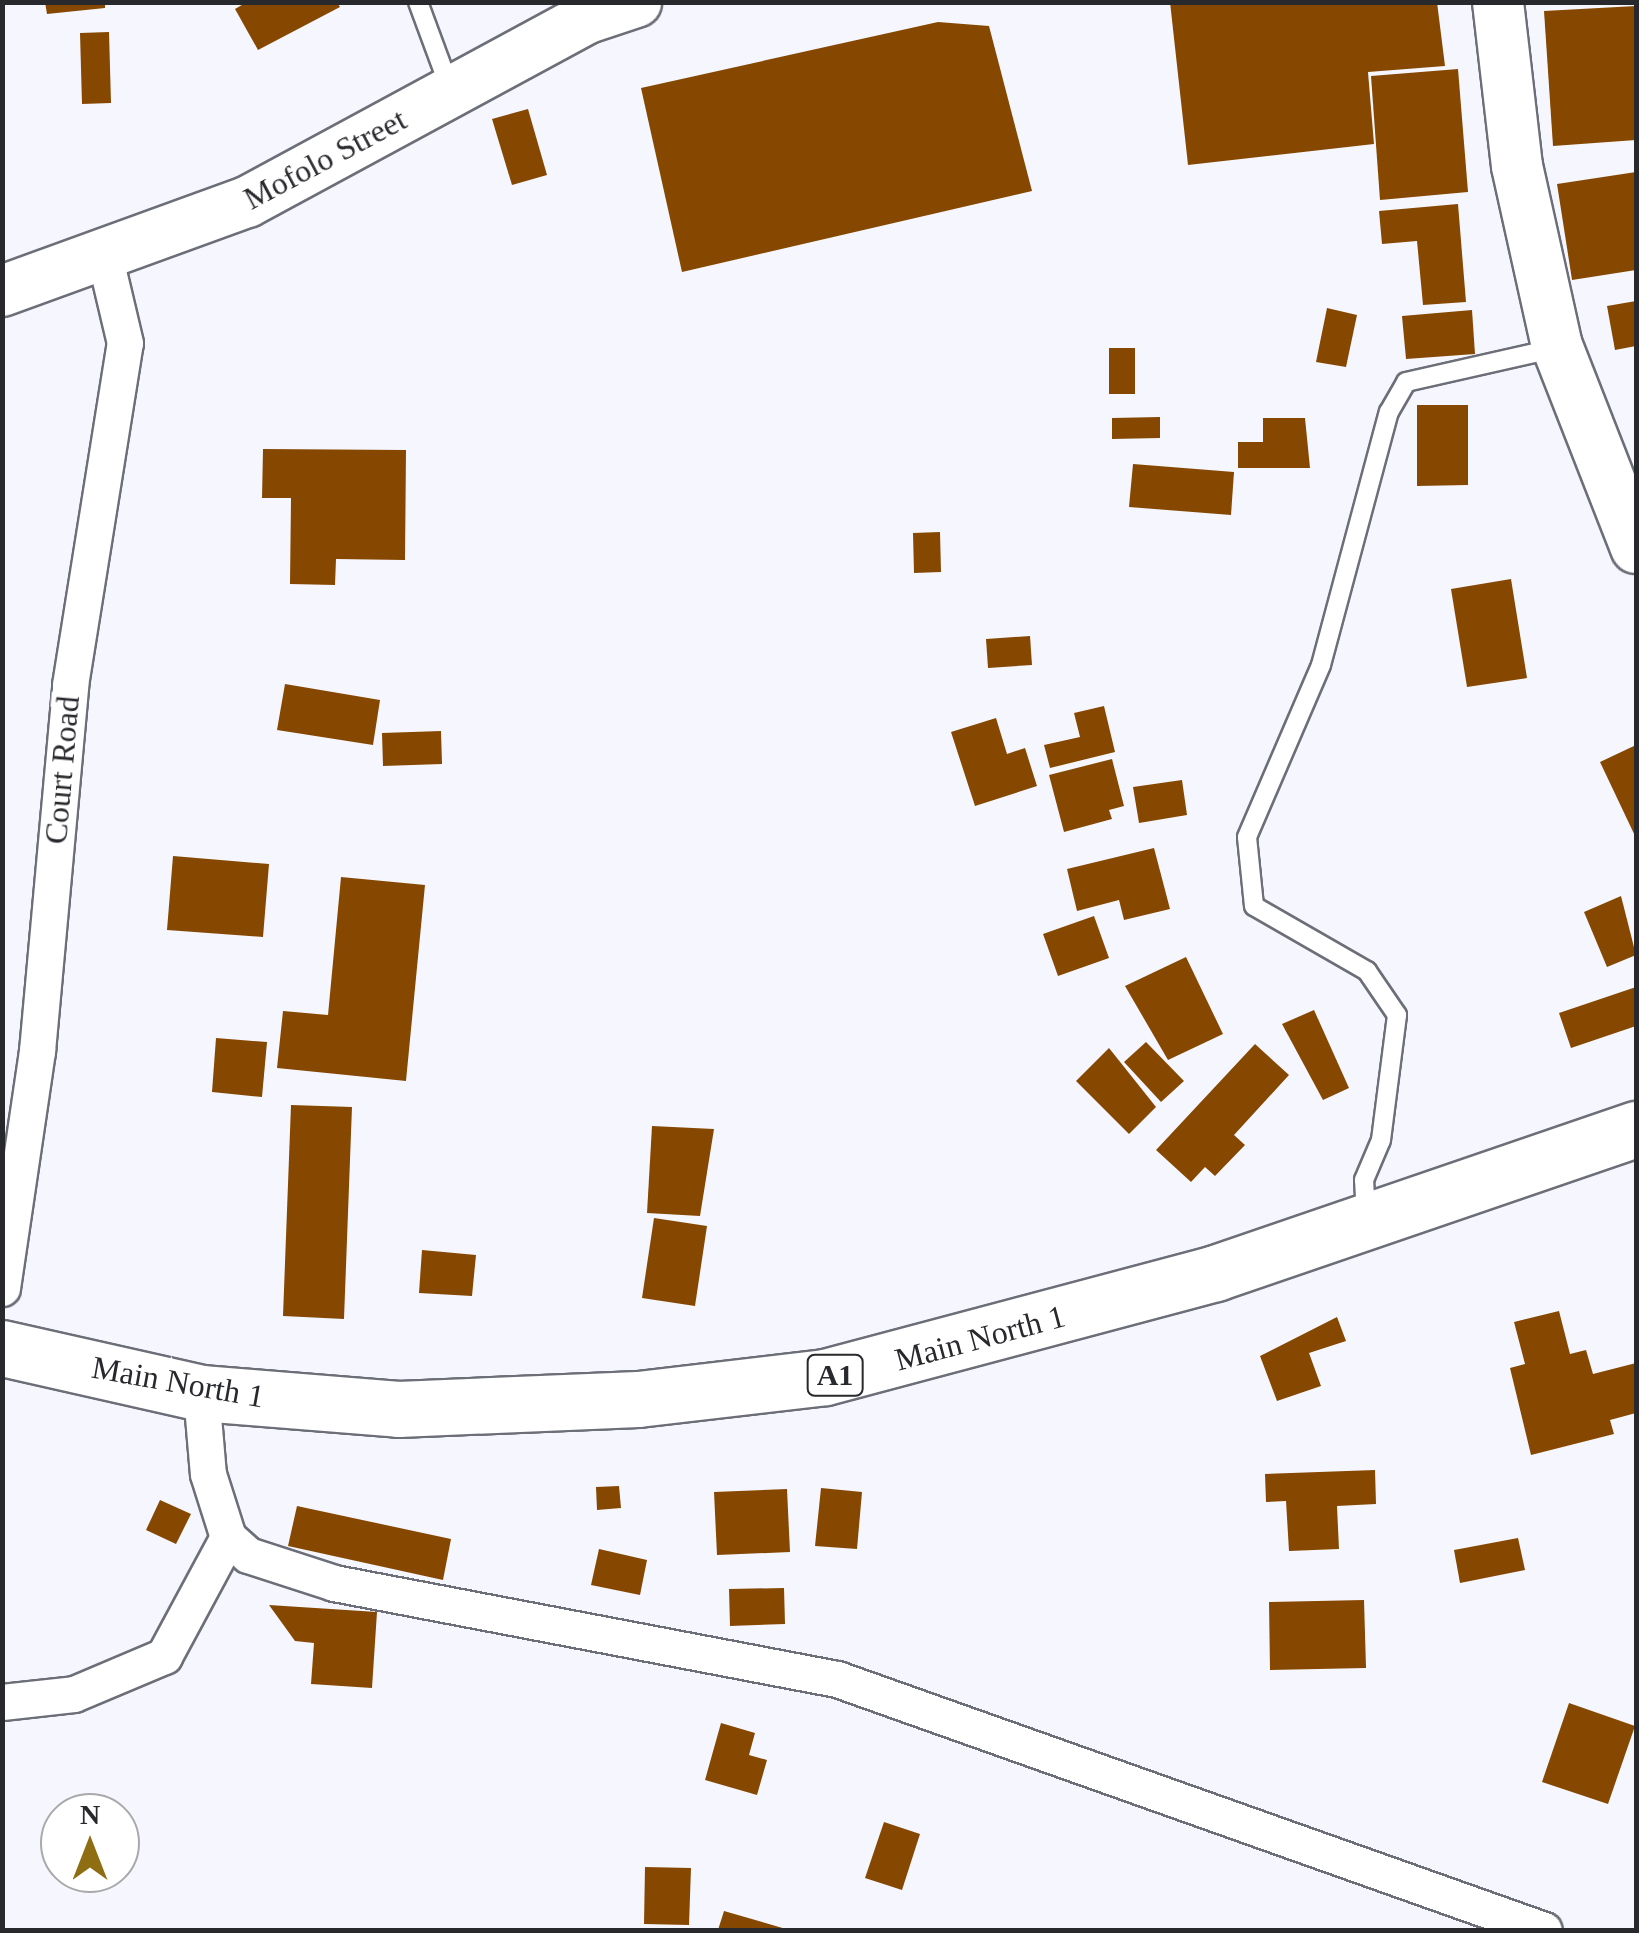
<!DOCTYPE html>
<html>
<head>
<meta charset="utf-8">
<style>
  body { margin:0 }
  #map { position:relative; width:1639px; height:1933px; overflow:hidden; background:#f6f7fe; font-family:"Times New Roman",serif }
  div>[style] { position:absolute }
  .building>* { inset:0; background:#864800 }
  .roads { filter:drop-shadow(2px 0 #6c6e78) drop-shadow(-2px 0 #6c6e78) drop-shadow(0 2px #6c6e78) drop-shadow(0 -2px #6c6e78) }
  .service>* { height:18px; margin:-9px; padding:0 9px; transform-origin:9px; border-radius:9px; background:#fff }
  .minor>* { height:35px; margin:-17.5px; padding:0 17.5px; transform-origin:17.5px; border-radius:17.5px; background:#fff }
  .secondary>* { height:50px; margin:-25px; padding:0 25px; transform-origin:25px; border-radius:25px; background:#fff }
  .primary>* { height:55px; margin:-27.5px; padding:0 27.5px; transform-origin:27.5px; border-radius:27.5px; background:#fff }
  span { translate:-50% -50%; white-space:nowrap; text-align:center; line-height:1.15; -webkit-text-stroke:10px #fff; paint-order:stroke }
  .shield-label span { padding:2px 8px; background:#fff; border:2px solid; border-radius:8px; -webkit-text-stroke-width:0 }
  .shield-label { font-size:30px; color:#28292d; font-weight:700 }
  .street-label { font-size:32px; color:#28292d }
  .frame { position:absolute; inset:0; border:5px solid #28292d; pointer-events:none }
  .north { position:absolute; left:40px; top:1793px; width:100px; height:100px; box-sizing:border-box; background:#fff; border:2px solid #a9a9ab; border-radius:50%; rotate:0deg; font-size:28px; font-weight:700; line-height:40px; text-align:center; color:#28292d }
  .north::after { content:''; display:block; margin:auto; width:35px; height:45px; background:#8f6e13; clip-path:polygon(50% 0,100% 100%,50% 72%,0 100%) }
</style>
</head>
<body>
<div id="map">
  <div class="building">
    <div style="clip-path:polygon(45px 2px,105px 2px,105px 8px,47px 14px)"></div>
    <div style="clip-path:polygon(247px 2px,337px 2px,340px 7px,258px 50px,235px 9px)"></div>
    <div style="clip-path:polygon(1170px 2px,1437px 2px,1445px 66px,1368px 72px,1374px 144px,1188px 165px)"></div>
    <div style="clip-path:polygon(1636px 6px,1636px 140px,1553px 146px,1544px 11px)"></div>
    <div style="clip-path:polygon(938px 22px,989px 26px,1032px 191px,682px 272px,641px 88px)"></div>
    <div style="clip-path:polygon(109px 32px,111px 103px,82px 104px,80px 33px)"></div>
    <div style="clip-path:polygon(1458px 69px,1468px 192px,1380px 200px,1371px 76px)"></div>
    <div style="clip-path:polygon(528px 109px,547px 175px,512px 185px,492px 119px)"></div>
    <div style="clip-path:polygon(1636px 172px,1636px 270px,1572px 280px,1557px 184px)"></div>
    <div style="clip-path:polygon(1458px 204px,1466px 302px,1423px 305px,1417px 241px,1382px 244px,1379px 211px)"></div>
    <div style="clip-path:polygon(1636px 301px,1636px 346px,1615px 350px,1607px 306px)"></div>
    <div style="clip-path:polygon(1327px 308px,1357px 315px,1346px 367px,1316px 362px)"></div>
    <div style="clip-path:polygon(1472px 310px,1475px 354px,1406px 359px,1402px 316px)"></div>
    <div style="clip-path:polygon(1109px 348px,1135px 348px,1135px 394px,1109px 394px)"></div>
    <div style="clip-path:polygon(1417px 405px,1468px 405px,1468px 485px,1417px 486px)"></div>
    <div style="clip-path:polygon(1160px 417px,1160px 438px,1112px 439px,1112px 418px)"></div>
    <div style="clip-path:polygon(1263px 418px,1305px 418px,1310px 468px,1238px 468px,1238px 442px,1263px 442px)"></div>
    <div style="clip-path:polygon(263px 449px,406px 450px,405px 560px,336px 559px,335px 585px,290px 584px,291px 498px,262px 498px)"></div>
    <div style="clip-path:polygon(1133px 464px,1234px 472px,1231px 515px,1129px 507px)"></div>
    <div style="clip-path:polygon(940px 532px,941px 572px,914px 573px,913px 533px)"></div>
    <div style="clip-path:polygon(1511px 579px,1527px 678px,1467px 687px,1451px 589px)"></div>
    <div style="clip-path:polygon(1030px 636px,1032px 665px,988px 668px,986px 639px)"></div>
    <div style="clip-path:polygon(285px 684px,380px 700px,373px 745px,277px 730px)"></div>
    <div style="clip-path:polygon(1104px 706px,1115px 752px,1050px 768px,1044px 745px,1080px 737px,1074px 713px)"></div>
    <div style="clip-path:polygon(996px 718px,1007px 754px,1025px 748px,1037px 786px,975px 806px,951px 732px)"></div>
    <div style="clip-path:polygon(441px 731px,442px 764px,383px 766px,382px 733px)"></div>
    <div style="clip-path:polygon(1636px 745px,1636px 838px,1600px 762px)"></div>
    <div style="clip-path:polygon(1112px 759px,1124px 806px,1109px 810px,1112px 819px,1064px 832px,1049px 775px)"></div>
    <div style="clip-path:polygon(1182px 780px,1187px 815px,1139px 823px,1133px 787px)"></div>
    <div style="clip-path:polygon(1154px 848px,1170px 909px,1124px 920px,1119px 900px,1077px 911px,1067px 869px)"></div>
    <div style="clip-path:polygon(173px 856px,269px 864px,263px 937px,167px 930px)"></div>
    <div style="clip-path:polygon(341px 877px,425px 885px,406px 1081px,277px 1068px,283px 1011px,328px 1015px)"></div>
    <div style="clip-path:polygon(1621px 896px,1636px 955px,1607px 967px,1584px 912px)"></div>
    <div style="clip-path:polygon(1094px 916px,1109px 958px,1058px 976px,1043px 934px)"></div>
    <div style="clip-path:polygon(1186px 957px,1223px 1034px,1168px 1060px,1125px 986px)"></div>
    <div style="clip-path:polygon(1636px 987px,1636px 1026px,1571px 1048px,1559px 1013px)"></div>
    <div style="clip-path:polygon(1314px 1010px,1349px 1088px,1323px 1100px,1282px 1024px)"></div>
    <div style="clip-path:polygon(216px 1038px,267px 1042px,262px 1097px,212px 1092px)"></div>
    <div style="clip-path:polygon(1146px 1042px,1184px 1081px,1161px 1102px,1124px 1062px)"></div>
    <div style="clip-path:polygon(1255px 1044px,1289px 1075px,1234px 1135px,1245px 1145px,1215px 1176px,1205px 1167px,1191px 1182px,1156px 1150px)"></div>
    <div style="clip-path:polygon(1109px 1048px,1156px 1107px,1129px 1134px,1076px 1081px)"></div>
    <div style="clip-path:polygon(291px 1105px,352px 1107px,344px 1319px,283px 1316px)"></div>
    <div style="clip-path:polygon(652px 1126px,714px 1129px,700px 1216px,647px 1213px)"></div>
    <div style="clip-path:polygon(654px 1218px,707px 1226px,695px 1306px,642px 1298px)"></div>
    <div style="clip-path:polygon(422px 1250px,476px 1255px,472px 1296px,419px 1293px)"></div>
    <div style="clip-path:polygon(1559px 1311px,1570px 1354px,1586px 1350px,1593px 1374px,1636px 1363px,1636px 1413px,1610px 1420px,1614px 1434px,1531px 1455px,1510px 1368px,1525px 1364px,1514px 1322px)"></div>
    <div style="clip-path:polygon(1337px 1317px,1346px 1341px,1309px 1353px,1321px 1386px,1277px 1401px,1260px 1356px)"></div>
    <div style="clip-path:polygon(1375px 1470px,1376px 1504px,1337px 1506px,1339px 1549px,1289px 1551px,1286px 1501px,1266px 1502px,1265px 1474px)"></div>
    <div style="clip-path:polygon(619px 1486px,621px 1508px,597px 1510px,596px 1487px)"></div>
    <div style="clip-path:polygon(821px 1488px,862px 1492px,857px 1549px,815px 1546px)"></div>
    <div style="clip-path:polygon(787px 1489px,790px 1552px,717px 1555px,714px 1492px)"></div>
    <div style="clip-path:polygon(160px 1500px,191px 1514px,176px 1544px,146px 1530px)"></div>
    <div style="clip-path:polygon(297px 1506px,451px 1539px,443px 1580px,288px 1546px)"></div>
    <div style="clip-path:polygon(1518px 1538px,1525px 1570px,1460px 1583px,1454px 1550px)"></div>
    <div style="clip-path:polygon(599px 1549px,647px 1560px,640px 1595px,591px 1585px)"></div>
    <div style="clip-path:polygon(784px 1588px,785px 1624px,730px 1626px,729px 1589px)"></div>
    <div style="clip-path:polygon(1364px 1600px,1366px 1668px,1270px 1670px,1269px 1602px)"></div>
    <div style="clip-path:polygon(269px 1605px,377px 1612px,372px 1688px,311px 1684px,314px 1643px,295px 1641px)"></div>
    <div style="clip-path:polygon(1569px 1703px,1635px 1726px,1608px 1804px,1542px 1782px)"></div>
    <div style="clip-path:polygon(721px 1723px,755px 1733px,749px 1755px,767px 1760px,757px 1795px,705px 1780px)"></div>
    <div style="clip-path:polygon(884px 1822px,920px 1834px,902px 1890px,865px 1878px)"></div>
    <div style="clip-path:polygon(645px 1867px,691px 1868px,689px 1925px,644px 1924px)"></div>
    <div style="clip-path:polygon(724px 1911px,786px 1929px,786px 1930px,718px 1930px)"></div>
  </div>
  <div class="roads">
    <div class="service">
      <div style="left:418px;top:2px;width:95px;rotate:69.7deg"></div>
      <div style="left:1366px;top:1217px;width:37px;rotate:-93deg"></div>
      <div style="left:1364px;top:1180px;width:43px;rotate:-67deg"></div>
      <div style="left:1381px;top:1140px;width:126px;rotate:-82.7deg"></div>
      <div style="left:1397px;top:1015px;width:53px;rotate:-124.3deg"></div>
      <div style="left:1367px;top:971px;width:130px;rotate:-150.1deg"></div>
      <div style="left:1254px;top:906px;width:69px;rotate:-95.8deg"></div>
      <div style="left:1247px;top:837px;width:187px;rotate:-66.7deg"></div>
      <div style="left:1321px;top:665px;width:262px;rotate:-75deg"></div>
      <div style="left:1389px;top:412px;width:34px;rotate:-60deg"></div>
      <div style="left:1406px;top:382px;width:151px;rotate:-12.7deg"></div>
    </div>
    <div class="minor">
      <div style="left:2px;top:1288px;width:240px;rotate:-81.6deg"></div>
      <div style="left:37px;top:1051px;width:367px;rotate:-84.8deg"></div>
      <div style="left:70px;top:685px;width:346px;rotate:-80.9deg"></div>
      <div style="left:125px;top:343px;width:91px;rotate:-103.3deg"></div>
      <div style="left:201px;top:1393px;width:81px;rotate:85.1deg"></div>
      <div style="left:208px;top:1474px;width:66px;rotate:72.4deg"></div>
      <div style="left:228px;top:1537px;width:27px;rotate:42deg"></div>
      <div style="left:248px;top:1555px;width:90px;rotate:18deg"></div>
      <div style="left:334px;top:1583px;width:512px;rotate:10.81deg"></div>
      <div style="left:837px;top:1679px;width:750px;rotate:19.55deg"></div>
      <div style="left:2px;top:1702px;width:72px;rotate:-6.3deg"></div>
      <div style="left:74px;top:1694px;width:98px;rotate:-22.9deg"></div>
      <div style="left:164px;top:1656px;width:135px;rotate:-61.7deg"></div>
    </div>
    <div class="secondary">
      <div style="left:1498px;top:2px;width:165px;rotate:83.4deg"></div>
      <div style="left:1517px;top:166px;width:184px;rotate:77.5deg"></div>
      <div style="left:1557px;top:346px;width:217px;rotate:68.6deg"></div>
      <div style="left:2px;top:291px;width:261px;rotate:-20deg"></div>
      <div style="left:247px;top:202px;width:384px;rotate:-28.4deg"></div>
      <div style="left:585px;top:19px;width:54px;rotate:-18.4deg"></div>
    </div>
    <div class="primary">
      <div style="left:2px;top:1348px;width:204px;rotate:12.7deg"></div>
      <div style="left:201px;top:1393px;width:198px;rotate:4.6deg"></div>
      <div style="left:398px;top:1409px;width:240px;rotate:-2.4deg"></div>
      <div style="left:638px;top:1399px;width:188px;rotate:-6.7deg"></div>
      <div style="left:825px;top:1377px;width:404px;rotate:-14.9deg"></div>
      <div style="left:1215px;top:1273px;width:445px;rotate:-18.9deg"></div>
    </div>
  </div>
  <div class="shield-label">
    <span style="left:835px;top:1375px">A1</span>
  </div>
  <div class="street-label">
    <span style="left:325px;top:159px;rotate:-28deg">Mofolo Street</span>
    <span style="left:62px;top:770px;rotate:-85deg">Court Road</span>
    <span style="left:980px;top:1338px;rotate:-15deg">Main North 1</span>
    <span style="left:178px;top:1382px;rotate:10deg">Main North 1</span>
  </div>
  <div class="frame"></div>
  <div class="north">N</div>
</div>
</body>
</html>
